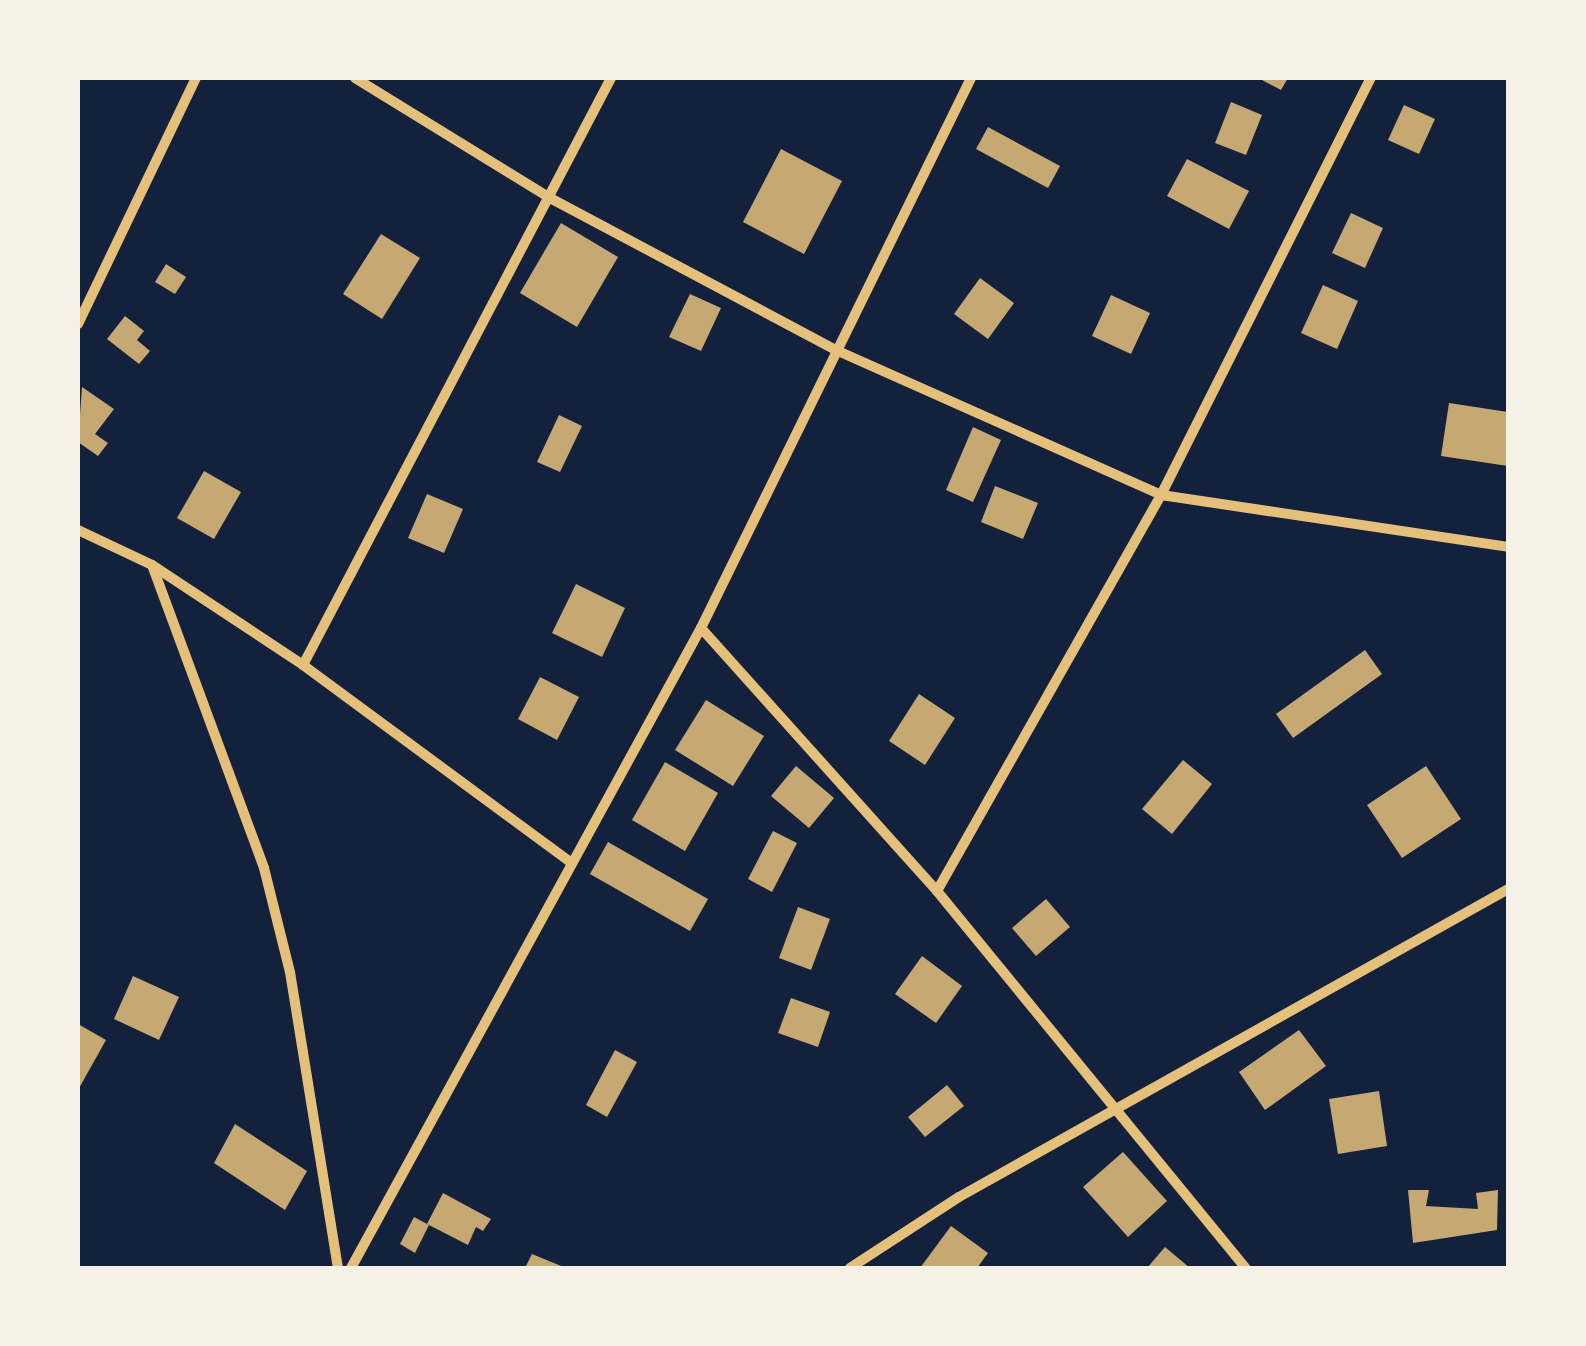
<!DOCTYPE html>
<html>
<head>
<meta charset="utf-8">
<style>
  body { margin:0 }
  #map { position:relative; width:1586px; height:1346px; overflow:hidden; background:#14213d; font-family:Jost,sans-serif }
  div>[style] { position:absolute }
  .building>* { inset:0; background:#c6a872 }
  .minor>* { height:10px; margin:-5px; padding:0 5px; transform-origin:5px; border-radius:5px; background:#e5c07b }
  span { translate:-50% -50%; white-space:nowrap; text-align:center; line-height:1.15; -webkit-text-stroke:9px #f6f1e7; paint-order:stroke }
  .frame { position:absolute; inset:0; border:80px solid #f6f1e7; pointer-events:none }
</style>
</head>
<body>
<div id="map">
  <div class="building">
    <div style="clip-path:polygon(1258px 78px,1288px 78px,1281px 90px)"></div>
    <div style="clip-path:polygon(1231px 102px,1262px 115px,1246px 155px,1215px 143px)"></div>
    <div style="clip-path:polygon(1404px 105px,1435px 119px,1419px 154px,1388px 140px)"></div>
    <div style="clip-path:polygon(988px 127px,1060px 166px,1048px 188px,976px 149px)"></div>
    <div style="clip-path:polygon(781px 149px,842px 181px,804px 254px,743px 222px)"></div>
    <div style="clip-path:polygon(1187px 159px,1249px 191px,1229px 229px,1167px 196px)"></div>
    <div style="clip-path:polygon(1351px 213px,1383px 228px,1365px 268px,1332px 253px)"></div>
    <div style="clip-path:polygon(561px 223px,618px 257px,577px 327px,520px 293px)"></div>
    <div style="clip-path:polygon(381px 234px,420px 258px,382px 319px,343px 294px)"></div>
    <div style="clip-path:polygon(166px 264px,186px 277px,175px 294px,155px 282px)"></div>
    <div style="clip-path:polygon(980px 278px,1014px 303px,988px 339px,954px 314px)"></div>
    <div style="clip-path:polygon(1323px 285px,1358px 301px,1337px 349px,1301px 333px)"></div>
    <div style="clip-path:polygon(690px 294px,721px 308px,701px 351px,669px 337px)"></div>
    <div style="clip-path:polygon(1111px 295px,1150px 313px,1131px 354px,1092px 336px)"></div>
    <div style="clip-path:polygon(125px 316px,144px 331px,137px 340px,150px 351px,139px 364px,107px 339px)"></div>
    <div style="clip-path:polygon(82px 387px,114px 409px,95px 434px,108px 443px,98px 456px,78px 442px)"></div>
    <div style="clip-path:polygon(1449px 403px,1508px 412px,1508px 466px,1441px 456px)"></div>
    <div style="clip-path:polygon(559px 415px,582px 426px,560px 472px,537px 462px)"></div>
    <div style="clip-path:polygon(973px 427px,1001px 440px,973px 502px,946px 490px)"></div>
    <div style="clip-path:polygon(204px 471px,241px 492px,214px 539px,177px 518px)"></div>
    <div style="clip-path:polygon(995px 486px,1038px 503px,1023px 539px,981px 522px)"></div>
    <div style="clip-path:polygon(427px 494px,463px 509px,444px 553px,408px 538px)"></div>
    <div style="clip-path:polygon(576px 584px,625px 608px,602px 657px,552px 633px)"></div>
    <div style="clip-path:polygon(1365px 650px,1382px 674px,1293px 738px,1276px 714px)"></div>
    <div style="clip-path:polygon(540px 677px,579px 697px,557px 740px,518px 719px)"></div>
    <div style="clip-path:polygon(919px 694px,955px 718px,925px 765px,889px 741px)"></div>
    <div style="clip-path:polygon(706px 700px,764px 736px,733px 786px,675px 750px)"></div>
    <div style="clip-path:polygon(1183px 760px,1212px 784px,1172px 834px,1142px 809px)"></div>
    <div style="clip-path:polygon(665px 762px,718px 793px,685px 851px,632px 820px)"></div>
    <div style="clip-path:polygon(796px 766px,834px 798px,809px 828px,771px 796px)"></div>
    <div style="clip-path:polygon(1426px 766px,1461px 819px,1402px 858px,1367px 805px)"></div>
    <div style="clip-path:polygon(773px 831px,797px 843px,772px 892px,748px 879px)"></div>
    <div style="clip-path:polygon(608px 842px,708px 899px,690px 931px,590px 874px)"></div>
    <div style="clip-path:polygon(1046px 899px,1070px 927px,1036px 956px,1012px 928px)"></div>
    <div style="clip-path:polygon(798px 907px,830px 919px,811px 970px,779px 958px)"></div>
    <div style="clip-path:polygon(922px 956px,962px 986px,936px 1023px,895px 994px)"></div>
    <div style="clip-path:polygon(133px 976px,179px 997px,159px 1040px,114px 1019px)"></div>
    <div style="clip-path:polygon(791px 998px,830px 1012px,818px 1047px,778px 1033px)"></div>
    <div style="clip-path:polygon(78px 1024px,106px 1040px,78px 1090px)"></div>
    <div style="clip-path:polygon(1299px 1030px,1326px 1066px,1265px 1110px,1239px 1072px)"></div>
    <div style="clip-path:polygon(615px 1050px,637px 1062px,607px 1117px,586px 1105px)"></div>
    <div style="clip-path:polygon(947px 1085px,964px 1106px,925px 1137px,908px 1117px)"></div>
    <div style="clip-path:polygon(1379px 1091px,1387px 1146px,1338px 1154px,1329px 1099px)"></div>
    <div style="clip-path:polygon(235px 1124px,307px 1171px,285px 1210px,214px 1163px)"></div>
    <div style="clip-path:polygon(1123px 1152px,1167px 1201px,1128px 1237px,1083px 1187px)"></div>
    <div style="clip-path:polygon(1408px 1190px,1429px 1190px,1426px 1206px,1478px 1209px,1476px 1193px,1498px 1190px,1497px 1230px,1413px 1243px)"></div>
    <div style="clip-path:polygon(443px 1193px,491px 1219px,483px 1231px,476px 1227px,468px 1245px,427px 1224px)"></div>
    <div style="clip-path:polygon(414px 1217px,429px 1225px,415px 1253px,400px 1244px)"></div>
    <div style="clip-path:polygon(951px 1226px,988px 1253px,977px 1268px,920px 1268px)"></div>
    <div style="clip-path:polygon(1165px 1247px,1190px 1268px,1147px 1268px)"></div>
    <div style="clip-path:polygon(532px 1254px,566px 1268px,525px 1268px)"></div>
  </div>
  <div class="minor">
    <div style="left:355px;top:78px;width:229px;rotate:31.6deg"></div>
    <div style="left:550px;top:198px;width:326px;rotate:28deg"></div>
    <div style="left:838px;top:351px;width:354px;rotate:24deg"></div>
    <div style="left:1161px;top:495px;width:351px;rotate:8.5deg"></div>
    <div style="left:78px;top:324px;width:273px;rotate:-64.4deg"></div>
    <div style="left:78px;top:530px;width:82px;rotate:25.3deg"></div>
    <div style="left:152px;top:565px;width:181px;rotate:33.5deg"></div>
    <div style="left:303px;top:665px;width:330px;rotate:36.4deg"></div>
    <div style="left:152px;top:565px;width:323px;rotate:69.7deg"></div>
    <div style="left:264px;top:868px;width:107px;rotate:76deg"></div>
    <div style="left:290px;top:972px;width:300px;rotate:80.8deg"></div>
    <div style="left:701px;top:628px;width:353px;rotate:48.1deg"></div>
    <div style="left:937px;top:891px;width:487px;rotate:50.7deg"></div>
    <div style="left:303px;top:665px;width:663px;rotate:-62.31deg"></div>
    <div style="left:937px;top:891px;width:455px;rotate:-60.5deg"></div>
    <div style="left:1161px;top:495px;width:467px;rotate:-63.3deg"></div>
    <div style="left:351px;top:1268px;width:729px;rotate:-61.33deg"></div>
    <div style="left:701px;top:628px;width:613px;rotate:-63.85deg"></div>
    <div style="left:850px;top:1268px;width:130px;rotate:-33.1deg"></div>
    <div style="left:959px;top:1197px;width:629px;rotate:-29.29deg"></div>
  </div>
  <div class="frame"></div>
</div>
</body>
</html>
